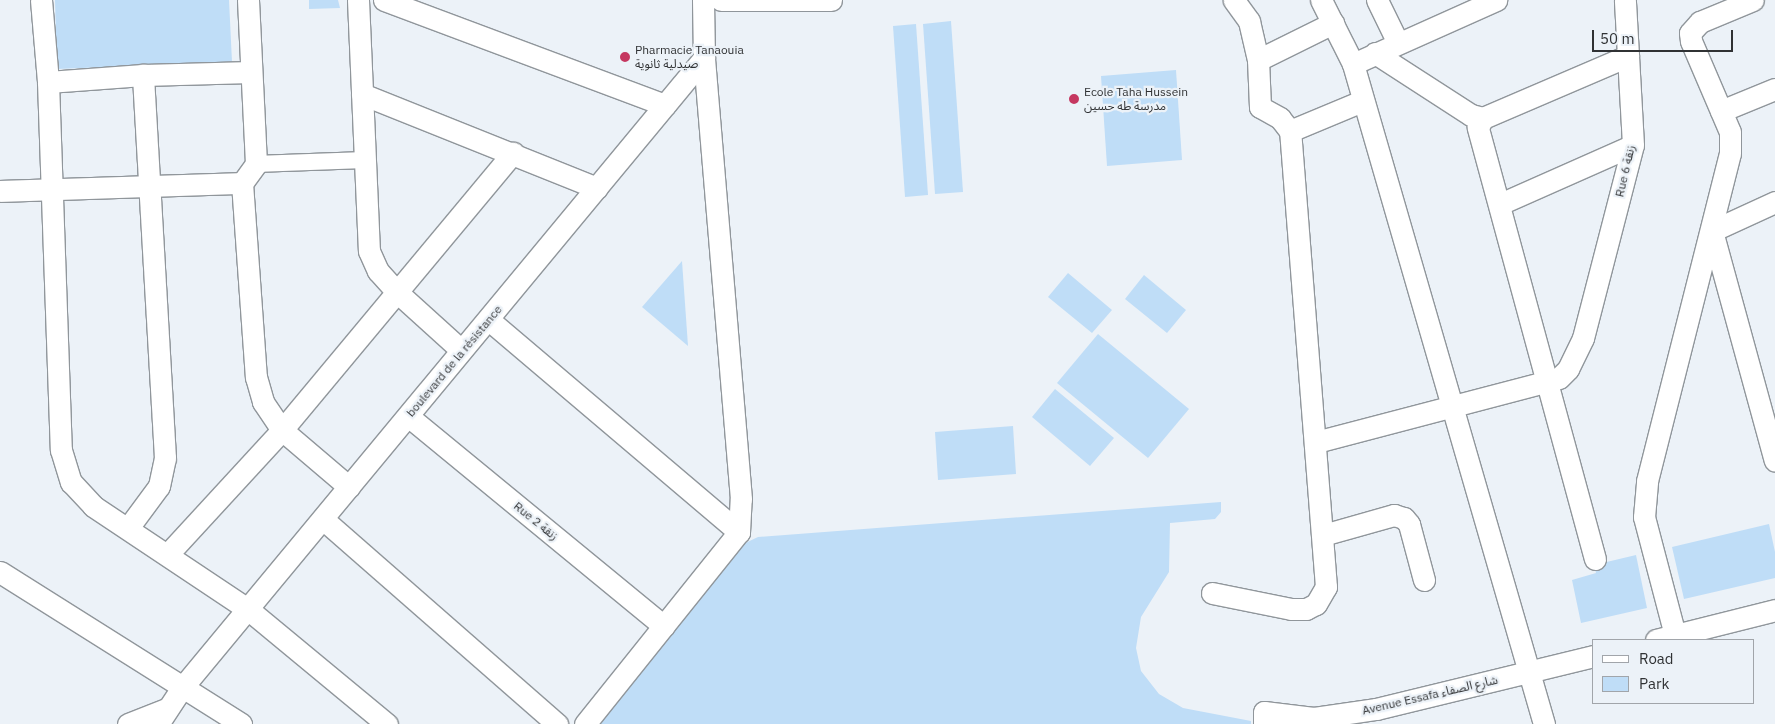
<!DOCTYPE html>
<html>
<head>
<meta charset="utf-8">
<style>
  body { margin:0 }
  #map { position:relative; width:1775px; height:724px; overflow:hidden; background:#ecf2f8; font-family:"IBM Plex Sans","Noto Sans Arabic",sans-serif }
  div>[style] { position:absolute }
  .green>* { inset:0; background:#bfddf7 }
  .roads { filter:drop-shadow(1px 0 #90969b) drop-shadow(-1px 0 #90969b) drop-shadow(0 1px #90969b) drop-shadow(0 -1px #90969b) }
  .pedestrian>* { height:16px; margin:-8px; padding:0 8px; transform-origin:8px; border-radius:8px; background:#fff }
  .minor>* { height:21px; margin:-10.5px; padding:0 10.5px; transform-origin:10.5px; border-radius:10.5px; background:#fff }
  .dots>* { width:14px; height:14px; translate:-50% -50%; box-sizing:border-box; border:2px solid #ecf2f8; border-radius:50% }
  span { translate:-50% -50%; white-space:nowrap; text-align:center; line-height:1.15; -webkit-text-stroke:4.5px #ecf2f8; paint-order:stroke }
  .poi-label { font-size:12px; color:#303234 }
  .left { translate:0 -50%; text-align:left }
  .street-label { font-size:12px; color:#303234 }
  .legend { position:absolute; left:1592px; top:639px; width:162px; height:65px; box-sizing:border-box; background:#ecf2f8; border:1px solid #a1a5aa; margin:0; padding:6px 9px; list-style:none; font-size:15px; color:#303234 }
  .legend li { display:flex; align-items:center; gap:10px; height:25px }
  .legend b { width:25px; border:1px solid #a1a5aa }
  .scale { position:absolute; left:1592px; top:30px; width:141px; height:22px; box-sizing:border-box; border:2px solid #303234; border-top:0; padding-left:6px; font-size:15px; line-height:18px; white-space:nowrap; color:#303234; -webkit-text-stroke:4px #ecf2f8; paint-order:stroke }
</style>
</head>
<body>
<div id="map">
  <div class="green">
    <div style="clip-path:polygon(55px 0,229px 0,232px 62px,57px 69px)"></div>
    <div style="clip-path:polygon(309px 0,338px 0,340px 8px,309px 9px)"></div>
    <div style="clip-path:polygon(951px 21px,963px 192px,935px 194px,923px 24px)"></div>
    <div style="clip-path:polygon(916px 24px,928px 195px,905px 197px,893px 26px)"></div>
    <div style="clip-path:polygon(1176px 70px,1182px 160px,1107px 166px,1101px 76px)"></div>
    <div style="clip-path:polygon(682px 261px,688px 346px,642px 307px)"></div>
    <div style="clip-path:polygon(1068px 273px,1112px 310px,1092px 333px,1048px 297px)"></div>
    <div style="clip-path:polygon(1144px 275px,1186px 310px,1167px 333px,1125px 299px)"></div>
    <div style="clip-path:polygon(1098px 334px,1189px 409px,1148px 458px,1057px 383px)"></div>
    <div style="clip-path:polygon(1055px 389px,1114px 438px,1090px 466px,1032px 417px)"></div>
    <div style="clip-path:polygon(1013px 426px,1016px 474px,938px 480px,935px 432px)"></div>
    <div style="clip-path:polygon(1221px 502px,1221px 512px,1215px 519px,1170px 523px,1169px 572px,1141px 617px,1136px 648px,1141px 671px,1159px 694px,1183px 708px,1251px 721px,1251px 724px,596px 724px,739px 546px,758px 537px)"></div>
    <div style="clip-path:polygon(1769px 524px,1775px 552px,1775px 578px,1684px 599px,1672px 547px)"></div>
    <div style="clip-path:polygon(1636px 555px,1647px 608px,1581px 623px,1572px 580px,1596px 573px,1594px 565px)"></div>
  </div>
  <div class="roads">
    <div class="pedestrian">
      <div style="left:256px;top:164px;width:108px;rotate:-2.1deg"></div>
    </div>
    <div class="minor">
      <div style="left:41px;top:0;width:82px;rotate:85.1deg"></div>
      <div style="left:48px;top:82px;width:368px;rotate:88deg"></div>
      <div style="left:61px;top:450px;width:34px;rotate:73deg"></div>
      <div style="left:71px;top:482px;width:33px;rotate:47deg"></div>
      <div style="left:93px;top:506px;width:187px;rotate:33.7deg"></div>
      <div style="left:249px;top:610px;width:179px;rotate:39.6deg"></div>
      <div style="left:248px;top:0;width:164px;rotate:87.2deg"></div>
      <div style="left:256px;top:164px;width:24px;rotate:126deg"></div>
      <div style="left:242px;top:183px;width:195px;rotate:85.9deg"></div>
      <div style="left:256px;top:377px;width:26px;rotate:74deg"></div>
      <div style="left:263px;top:402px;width:34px;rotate:56deg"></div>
      <div style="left:282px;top:430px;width:88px;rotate:40.4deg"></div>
      <div style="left:358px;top:0;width:251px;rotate:87.5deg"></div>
      <div style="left:369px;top:251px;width:22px;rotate:66deg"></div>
      <div style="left:378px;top:271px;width:28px;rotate:48deg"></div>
      <div style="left:397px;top:292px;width:86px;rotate:42.2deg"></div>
      <div style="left:384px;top:0;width:300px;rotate:20.5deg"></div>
      <div style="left:721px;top:0;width:110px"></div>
      <div style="left:1321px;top:0;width:72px;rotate:63.4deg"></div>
      <div style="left:1353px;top:64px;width:687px;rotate:73.86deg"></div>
      <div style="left:1377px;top:0;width:48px;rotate:64deg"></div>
      <div style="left:1375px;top:53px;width:114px;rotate:32.9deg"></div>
      <div style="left:1471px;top:115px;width:12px;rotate:14deg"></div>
      <div style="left:1258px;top:60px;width:84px;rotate:-26.3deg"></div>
      <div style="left:1353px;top:64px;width:157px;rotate:-24.1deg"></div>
      <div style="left:48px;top:82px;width:95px;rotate:-4.2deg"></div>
      <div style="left:143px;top:75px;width:108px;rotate:-1.6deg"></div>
      <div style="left:362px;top:94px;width:253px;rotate:21.8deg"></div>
      <div style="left:1721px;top:111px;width:58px;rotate:-22.2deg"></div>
      <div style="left:1290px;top:131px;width:78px;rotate:-22.6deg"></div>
      <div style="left:0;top:191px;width:242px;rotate:-1.9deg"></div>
      <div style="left:1775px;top:202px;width:69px;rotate:155.3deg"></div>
      <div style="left:1712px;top:231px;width:238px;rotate:74.7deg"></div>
      <div style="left:1500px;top:204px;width:145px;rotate:-23.9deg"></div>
      <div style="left:489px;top:320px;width:328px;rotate:40.3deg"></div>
      <div style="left:408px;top:416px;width:331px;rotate:39.4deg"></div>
      <div style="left:1316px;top:442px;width:241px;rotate:-14.7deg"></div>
      <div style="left:1549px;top:381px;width:10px;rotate:-17deg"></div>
      <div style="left:1559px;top:378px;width:13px;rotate:-45deg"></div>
      <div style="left:1568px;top:369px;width:34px;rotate:-64deg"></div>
      <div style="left:1583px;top:338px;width:199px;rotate:-75.5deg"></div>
      <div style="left:1633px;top:145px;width:145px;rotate:-93.2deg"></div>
      <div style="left:324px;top:520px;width:310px;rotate:41.2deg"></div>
      <div style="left:128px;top:528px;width:52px;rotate:-53.6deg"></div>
      <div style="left:159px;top:486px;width:29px;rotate:-78deg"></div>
      <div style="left:165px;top:458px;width:384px;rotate:-93.3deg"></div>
      <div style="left:1323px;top:535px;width:74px;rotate:-15.7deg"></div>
      <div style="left:1394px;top:515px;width:10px;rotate:17deg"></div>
      <div style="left:1404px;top:518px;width:8px;rotate:50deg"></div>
      <div style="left:1409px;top:524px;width:58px;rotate:75deg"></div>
      <div style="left:168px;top:554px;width:168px;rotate:-47.4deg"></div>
      <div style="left:282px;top:430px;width:361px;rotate:-50.2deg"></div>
      <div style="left:1595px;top:559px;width:448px;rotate:-105.2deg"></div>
      <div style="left:1478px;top:127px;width:10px;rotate:-61deg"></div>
      <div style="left:1483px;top:118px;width:158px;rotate:-23.2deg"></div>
      <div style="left:0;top:572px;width:285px;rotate:32.2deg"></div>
      <div style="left:1212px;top:593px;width:81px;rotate:11.4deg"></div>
      <div style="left:1291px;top:609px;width:15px"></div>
      <div style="left:1306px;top:609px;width:11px;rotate:-27deg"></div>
      <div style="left:1316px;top:604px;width:20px;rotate:-60deg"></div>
      <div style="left:1326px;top:587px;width:457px;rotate:-94.5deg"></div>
      <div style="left:1290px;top:131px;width:16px;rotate:-128deg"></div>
      <div style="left:1280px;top:118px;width:23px;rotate:-151deg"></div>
      <div style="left:1260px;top:107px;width:47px;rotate:-92.4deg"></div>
      <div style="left:1258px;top:60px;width:40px;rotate:-103deg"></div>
      <div style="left:1249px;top:21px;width:26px;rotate:-126deg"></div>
      <div style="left:1675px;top:635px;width:122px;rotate:-104.7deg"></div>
      <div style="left:1644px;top:517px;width:36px;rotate:-85deg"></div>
      <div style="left:1647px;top:481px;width:338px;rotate:-75.8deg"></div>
      <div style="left:1730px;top:153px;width:21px;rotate:-90deg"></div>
      <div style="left:1730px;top:132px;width:99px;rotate:-113.2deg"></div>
      <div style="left:1691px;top:41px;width:8px;rotate:-97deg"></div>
      <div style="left:1690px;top:33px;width:15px;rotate:-48deg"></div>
      <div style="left:1700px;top:22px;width:57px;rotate:-22.5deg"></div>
      <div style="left:1656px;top:640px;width:123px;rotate:-14.1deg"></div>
      <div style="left:128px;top:724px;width:41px;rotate:-21.5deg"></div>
      <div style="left:158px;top:724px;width:42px;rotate:-56.7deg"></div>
      <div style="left:181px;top:689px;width:820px;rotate:-50.35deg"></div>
      <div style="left:704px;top:58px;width:58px;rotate:-91deg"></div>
      <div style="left:585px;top:724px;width:246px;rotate:-51.3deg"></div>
      <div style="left:739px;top:532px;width:33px;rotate:-87deg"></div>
      <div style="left:741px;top:499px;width:443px;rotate:-94.8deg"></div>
      <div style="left:1264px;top:724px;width:12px;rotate:-90deg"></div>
      <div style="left:1264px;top:712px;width:50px;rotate:6.8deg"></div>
      <div style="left:1314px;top:718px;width:63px;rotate:-8.3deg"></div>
      <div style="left:1376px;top:709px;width:224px;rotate:-13.7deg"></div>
    </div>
  </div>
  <div class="dots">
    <div style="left:625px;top:57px;background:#c53760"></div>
    <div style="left:1074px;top:99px;background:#c53760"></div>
  </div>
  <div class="poi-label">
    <span class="left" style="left:635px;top:57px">Pharmacie Tanaouia<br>صيدلية ثانوية</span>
    <span class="left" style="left:1084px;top:99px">Ecole Taha Hussein<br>مدرسة طه حسين</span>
  </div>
  <div class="street-label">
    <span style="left:1625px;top:171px;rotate:-77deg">Rue 6 زنقة</span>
    <span style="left:454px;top:361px;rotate:-50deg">boulevard de la résistance</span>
    <span style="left:536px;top:521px;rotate:39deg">Rue 2 زنقة</span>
    <span style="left:1430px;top:695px;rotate:-13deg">Avenue Essafa شارع الصفاء</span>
  </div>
  <ul class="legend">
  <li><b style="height:6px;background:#fff"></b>Road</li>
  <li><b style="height:14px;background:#bfddf7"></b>Park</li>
  </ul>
  <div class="scale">50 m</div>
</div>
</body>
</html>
